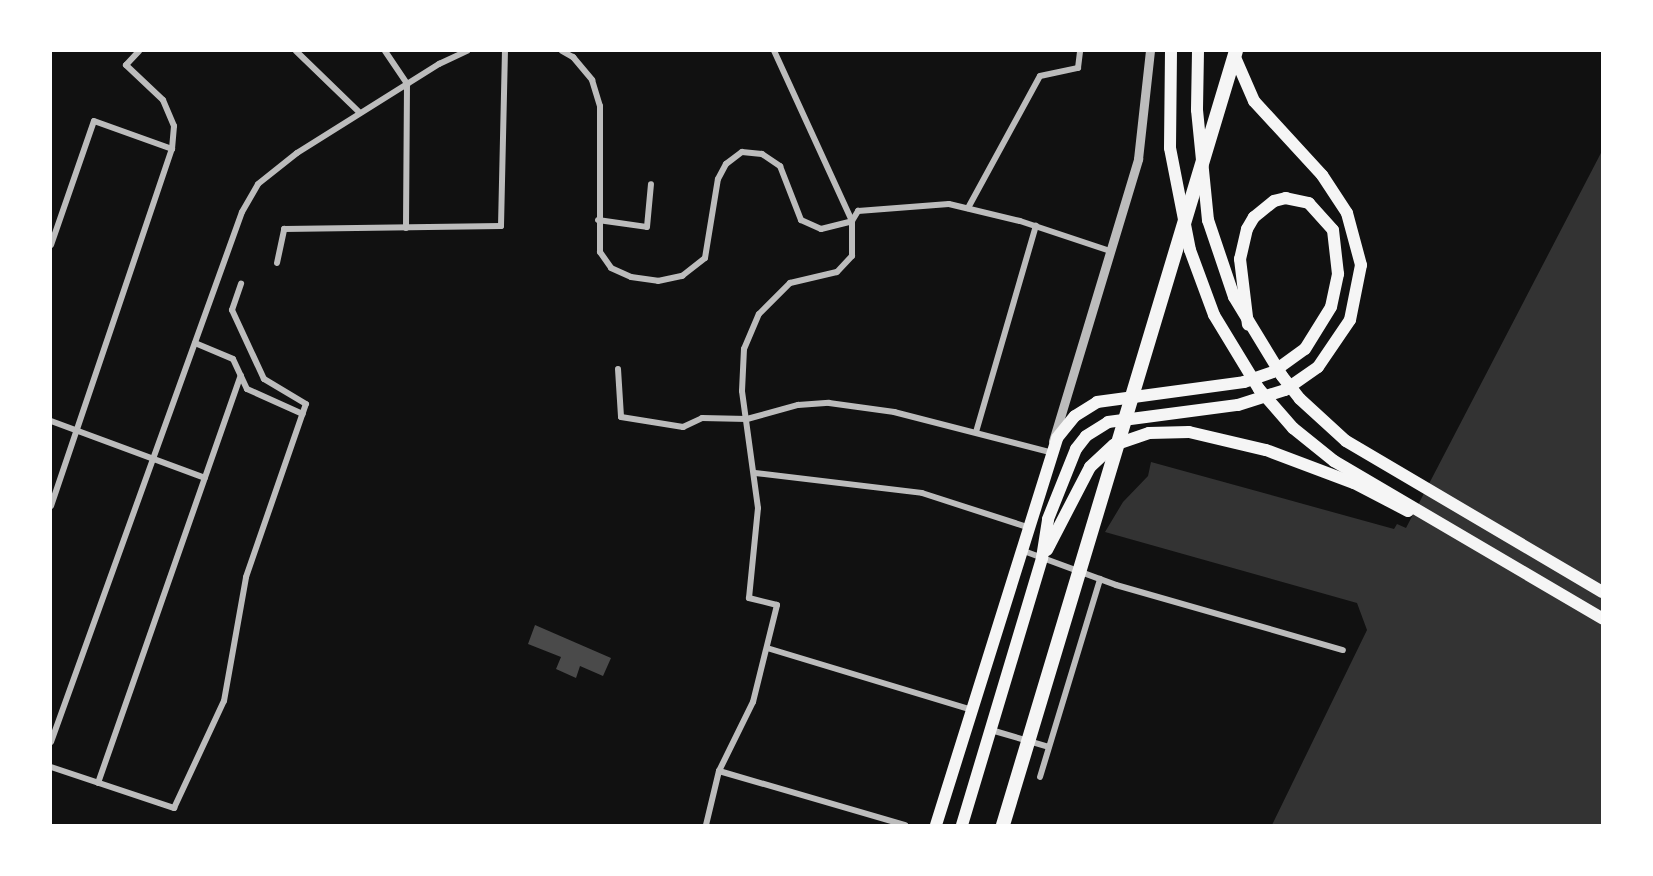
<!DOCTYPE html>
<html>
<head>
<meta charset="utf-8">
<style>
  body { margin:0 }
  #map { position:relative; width:1653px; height:876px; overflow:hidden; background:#111; font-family:Raleway,sans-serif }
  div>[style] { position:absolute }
  .water>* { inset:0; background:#333 }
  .building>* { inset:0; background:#4a4a4a }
  .minor>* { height:6px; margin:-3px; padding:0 3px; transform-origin:3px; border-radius:3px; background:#bcbcbc }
  .tertiary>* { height:9px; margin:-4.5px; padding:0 4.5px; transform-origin:4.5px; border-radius:4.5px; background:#bcbcbc }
  .primary>* { height:12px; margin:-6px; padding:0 6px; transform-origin:6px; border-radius:6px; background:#f5f5f5 }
  .trunk>* { height:12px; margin:-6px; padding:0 6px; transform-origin:6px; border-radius:6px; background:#f5f5f5 }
  .motorway>* { height:14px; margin:-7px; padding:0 7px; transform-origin:7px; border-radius:7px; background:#f5f5f5 }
  span { translate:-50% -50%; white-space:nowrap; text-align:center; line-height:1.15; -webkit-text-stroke:6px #fff; paint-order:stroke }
  .frame { position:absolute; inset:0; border:52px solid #fff; pointer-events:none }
</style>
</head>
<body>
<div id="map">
  <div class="water">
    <div style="clip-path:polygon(1602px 151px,1602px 825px,1272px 825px,1367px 630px,1357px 603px,1105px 532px,1123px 502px,1148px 476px,1151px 462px,1394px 529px,1397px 524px,1406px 528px)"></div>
  </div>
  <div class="building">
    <div style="clip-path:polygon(535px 625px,611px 658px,603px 676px,580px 666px,576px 678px,556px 669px,561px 657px,528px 644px)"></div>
  </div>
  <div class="minor">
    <div style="left:296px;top:51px;width:89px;rotate:44.1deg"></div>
    <div style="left:385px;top:51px;width:40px;rotate:56deg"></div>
    <div style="left:407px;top:84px;width:144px;rotate:90.4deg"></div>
    <div style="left:562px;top:51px;width:13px;rotate:29deg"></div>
    <div style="left:573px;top:57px;width:30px;rotate:50deg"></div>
    <div style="left:592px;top:80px;width:27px;rotate:73deg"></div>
    <div style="left:600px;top:106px;width:146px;rotate:90deg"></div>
    <div style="left:600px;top:252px;width:19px;rotate:55deg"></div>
    <div style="left:611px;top:268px;width:22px;rotate:24deg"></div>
    <div style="left:631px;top:277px;width:27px;rotate:8deg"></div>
    <div style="left:658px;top:281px;width:25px;rotate:-12deg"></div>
    <div style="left:682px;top:276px;width:29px;rotate:-38deg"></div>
    <div style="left:705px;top:258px;width:80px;rotate:-80.7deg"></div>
    <div style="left:718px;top:179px;width:17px;rotate:-62deg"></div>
    <div style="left:726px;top:164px;width:20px;rotate:-37deg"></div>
    <div style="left:742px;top:152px;width:20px;rotate:6deg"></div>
    <div style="left:762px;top:154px;width:22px;rotate:34deg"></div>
    <div style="left:780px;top:166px;width:58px;rotate:68.7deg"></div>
    <div style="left:801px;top:220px;width:22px;rotate:24deg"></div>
    <div style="left:821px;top:229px;width:32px;rotate:-14deg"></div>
    <div style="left:852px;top:221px;width:12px;rotate:-59deg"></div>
    <div style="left:858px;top:211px;width:91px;rotate:-4.4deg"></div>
    <div style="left:949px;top:204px;width:73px;rotate:13.5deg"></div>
    <div style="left:1020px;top:221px;width:95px;rotate:18.4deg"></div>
    <div style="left:968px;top:208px;width:150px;rotate:-61.4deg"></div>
    <div style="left:1040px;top:76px;width:39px;rotate:-12deg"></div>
    <div style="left:1078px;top:68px;width:17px;rotate:-83deg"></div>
    <div style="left:598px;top:220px;width:49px;rotate:8.1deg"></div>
    <div style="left:647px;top:227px;width:43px;rotate:-84.7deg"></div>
    <div style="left:51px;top:245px;width:131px;rotate:-70.9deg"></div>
    <div style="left:94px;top:121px;width:83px;rotate:19.7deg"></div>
    <div style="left:277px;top:263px;width:35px;rotate:-78deg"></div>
    <div style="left:284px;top:229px;width:217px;rotate:-0.8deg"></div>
    <div style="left:501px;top:226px;width:175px;rotate:-88.7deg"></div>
    <div style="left:195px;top:343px;width:41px;rotate:22.8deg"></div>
    <div style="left:233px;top:359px;width:33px;rotate:65deg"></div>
    <div style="left:247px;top:389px;width:61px;rotate:24.1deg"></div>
    <div style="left:618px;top:369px;width:48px;rotate:86.4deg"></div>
    <div style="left:621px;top:417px;width:63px;rotate:9.2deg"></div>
    <div style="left:683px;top:427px;width:21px;rotate:-25deg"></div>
    <div style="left:702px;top:418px;width:45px;rotate:1.3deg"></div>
    <div style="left:747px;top:419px;width:53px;rotate:-15.4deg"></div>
    <div style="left:798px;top:405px;width:31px;rotate:-4deg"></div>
    <div style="left:829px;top:403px;width:66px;rotate:7.9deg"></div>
    <div style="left:894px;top:412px;width:161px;rotate:14.4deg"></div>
    <div style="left:51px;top:421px;width:164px;rotate:20.3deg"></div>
    <div style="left:976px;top:432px;width:215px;rotate:-73.8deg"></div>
    <div style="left:755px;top:473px;width:168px;rotate:6.8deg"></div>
    <div style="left:922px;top:493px;width:110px;rotate:17.9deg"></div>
    <div style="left:51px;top:506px;width:377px;rotate:-71.3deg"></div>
    <div style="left:172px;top:149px;width:23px;rotate:-85deg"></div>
    <div style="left:174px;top:126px;width:28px;rotate:-113deg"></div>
    <div style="left:163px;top:100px;width:51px;rotate:-136.6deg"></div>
    <div style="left:126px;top:65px;width:19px;rotate:-47deg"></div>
    <div style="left:1021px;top:550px;width:101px;rotate:20.2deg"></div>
    <div style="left:1116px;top:585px;width:236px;rotate:16deg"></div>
    <div style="left:767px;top:648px;width:214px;rotate:16.8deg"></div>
    <div style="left:991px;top:730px;width:60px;rotate:16.3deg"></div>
    <div style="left:51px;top:742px;width:563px;rotate:-70.18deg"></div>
    <div style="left:242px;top:212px;width:32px;rotate:-60deg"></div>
    <div style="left:258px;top:184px;width:50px;rotate:-38.5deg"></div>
    <div style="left:297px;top:153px;width:168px;rotate:-32.1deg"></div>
    <div style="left:439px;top:64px;width:31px;rotate:-25deg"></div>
    <div style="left:51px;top:767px;width:130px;rotate:18.4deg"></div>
    <div style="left:174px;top:808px;width:118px;rotate:-65deg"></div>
    <div style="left:224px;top:701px;width:126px;rotate:-79.9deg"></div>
    <div style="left:246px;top:577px;width:183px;rotate:-70.9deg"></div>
    <div style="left:306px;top:404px;width:49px;rotate:-149.2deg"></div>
    <div style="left:264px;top:379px;width:76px;rotate:-114.9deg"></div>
    <div style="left:232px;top:310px;width:28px;rotate:-71deg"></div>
    <div style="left:719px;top:771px;width:194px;rotate:16.2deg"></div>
    <div style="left:1040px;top:777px;width:207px;rotate:-73.1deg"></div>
    <div style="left:98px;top:783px;width:432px;rotate:-70.7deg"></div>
    <div style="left:706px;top:825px;width:56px;rotate:-76.5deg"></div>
    <div style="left:719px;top:771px;width:77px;rotate:-63.8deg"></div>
    <div style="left:753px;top:702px;width:100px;rotate:-76.1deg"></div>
    <div style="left:777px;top:605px;width:29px;rotate:-166deg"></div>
    <div style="left:749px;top:598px;width:90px;rotate:-84.3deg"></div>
    <div style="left:758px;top:508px;width:118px;rotate:-97.8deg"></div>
    <div style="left:742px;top:391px;width:42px;rotate:-87.3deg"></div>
    <div style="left:744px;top:349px;width:38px;rotate:-67deg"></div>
    <div style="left:759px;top:314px;width:44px;rotate:-45deg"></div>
    <div style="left:790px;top:283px;width:48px;rotate:-13.2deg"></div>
    <div style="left:837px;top:272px;width:22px;rotate:-47deg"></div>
    <div style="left:852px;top:256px;width:35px;rotate:-90deg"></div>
    <div style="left:852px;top:221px;width:187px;rotate:-114.6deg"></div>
  </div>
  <div class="tertiary">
    <div style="left:1053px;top:441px;width:295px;rotate:-73.2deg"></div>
    <div style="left:1138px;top:159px;width:109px;rotate:-83.7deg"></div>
  </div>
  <div class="primary">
    <div style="left:1047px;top:550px;width:93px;rotate:-62.6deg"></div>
    <div style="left:1090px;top:467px;width:33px;rotate:-43deg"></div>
    <div style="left:1114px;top:445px;width:37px;rotate:-19deg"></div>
    <div style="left:1149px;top:433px;width:40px;rotate:-1.4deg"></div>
    <div style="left:1189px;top:432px;width:79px;rotate:13.2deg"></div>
    <div style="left:1266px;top:450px;width:94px;rotate:20.6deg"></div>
    <div style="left:1354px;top:483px;width:61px;rotate:27.4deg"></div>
    <div style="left:936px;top:825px;width:405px;rotate:-72.6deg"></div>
    <div style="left:1057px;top:438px;width:28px;rotate:-51deg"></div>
    <div style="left:1075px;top:416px;width:26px;rotate:-32deg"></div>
    <div style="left:1097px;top:402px;width:148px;rotate:-7.7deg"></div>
    <div style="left:1244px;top:382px;width:31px;rotate:-19deg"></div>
    <div style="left:1273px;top:372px;width:39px;rotate:-36deg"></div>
    <div style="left:1305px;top:349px;width:49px;rotate:-58.2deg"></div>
    <div style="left:1331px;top:307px;width:34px;rotate:-78deg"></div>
    <div style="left:1338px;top:274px;width:44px;rotate:-96.5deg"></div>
    <div style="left:1333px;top:230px;width:36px;rotate:-132deg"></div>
    <div style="left:1309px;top:203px;width:24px;rotate:-168deg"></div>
    <div style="left:1286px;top:198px;width:12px;rotate:166deg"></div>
    <div style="left:1274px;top:201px;width:26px;rotate:141deg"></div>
    <div style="left:1254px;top:217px;width:14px;rotate:120deg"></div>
    <div style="left:1247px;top:229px;width:31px;rotate:103deg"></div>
    <div style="left:1240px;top:259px;width:66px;rotate:83.1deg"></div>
    <div style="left:962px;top:825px;width:279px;rotate:-73.3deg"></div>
    <div style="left:1042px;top:558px;width:39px;rotate:-81deg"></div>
    <div style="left:1048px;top:519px;width:75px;rotate:-68.2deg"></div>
    <div style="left:1076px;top:449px;width:16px;rotate:-52deg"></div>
    <div style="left:1086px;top:436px;width:26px;rotate:-32deg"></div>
    <div style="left:1108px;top:422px;width:131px;rotate:-7.5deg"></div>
    <div style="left:1238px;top:405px;width:49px;rotate:-17.7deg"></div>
    <div style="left:1285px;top:390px;width:40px;rotate:-34.9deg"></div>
    <div style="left:1318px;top:367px;width:57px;rotate:-55.8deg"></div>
    <div style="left:1350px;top:320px;width:56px;rotate:-78.7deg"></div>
    <div style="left:1361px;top:265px;width:54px;rotate:-105.1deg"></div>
    <div style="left:1347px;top:213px;width:45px;rotate:-123.3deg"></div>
    <div style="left:1322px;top:175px;width:100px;rotate:-132.6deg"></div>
    <div style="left:1254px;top:101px;width:50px;rotate:-113.5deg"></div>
  </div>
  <div class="trunk">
    <div style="left:1171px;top:51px;width:97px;rotate:90.6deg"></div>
    <div style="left:1170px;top:148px;width:104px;rotate:78.9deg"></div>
    <div style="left:1190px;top:250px;width:69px;rotate:69.7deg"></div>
    <div style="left:1214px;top:315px;width:87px;rotate:58.7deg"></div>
    <div style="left:1259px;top:389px;width:52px;rotate:48.9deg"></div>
    <div style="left:1293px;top:428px;width:53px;rotate:38.8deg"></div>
    <div style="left:1334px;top:461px;width:311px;rotate:30.4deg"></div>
    <div style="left:1198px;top:51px;width:59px;rotate:91deg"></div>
    <div style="left:1197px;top:110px;width:111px;rotate:84.3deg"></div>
    <div style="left:1208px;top:220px;width:81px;rotate:71.3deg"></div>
    <div style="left:1234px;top:297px;width:92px;rotate:58.7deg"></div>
    <div style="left:1282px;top:376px;width:29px;rotate:52deg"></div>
    <div style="left:1300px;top:399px;width:62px;rotate:42.4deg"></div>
    <div style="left:1346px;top:441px;width:297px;rotate:30.5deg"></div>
  </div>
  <div class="motorway">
    <div style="left:1003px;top:825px;width:808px;rotate:-73.25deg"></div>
  </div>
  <div class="frame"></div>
</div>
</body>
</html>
